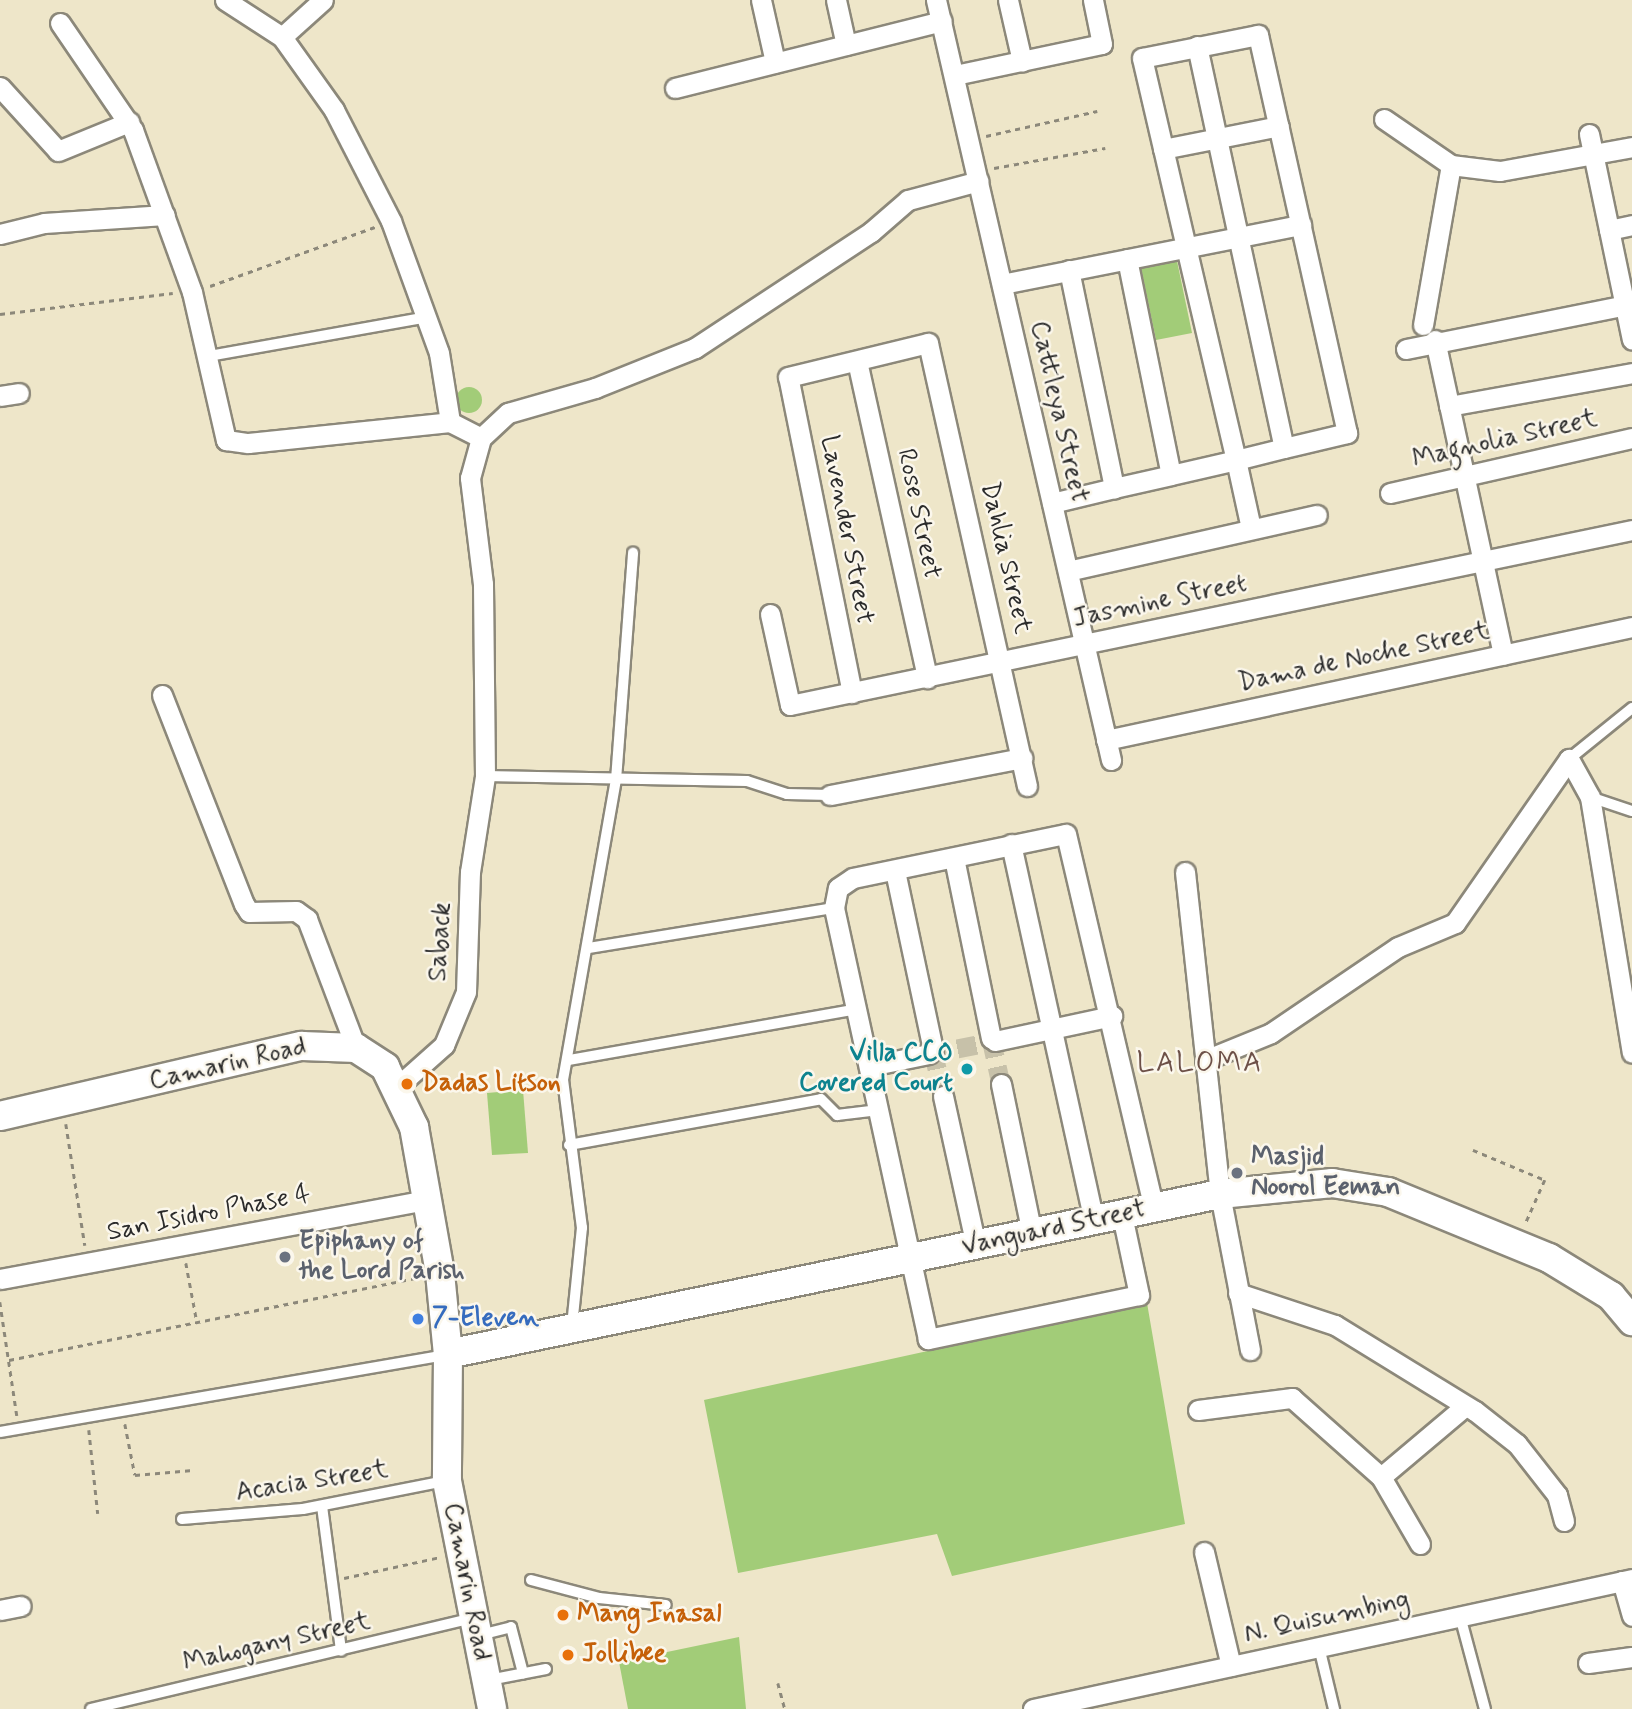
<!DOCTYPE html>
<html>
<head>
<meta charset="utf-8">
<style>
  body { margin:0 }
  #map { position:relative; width:1632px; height:1709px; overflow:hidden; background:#eee6c9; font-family:Mynerve,sans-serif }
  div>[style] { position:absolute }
  .green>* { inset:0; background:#a2cc78 }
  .round { border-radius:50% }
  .street-tunnel>* { height:19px; margin-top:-9.5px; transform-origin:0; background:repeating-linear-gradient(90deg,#c7c1a9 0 19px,transparent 0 29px) }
  .path>* { height:2.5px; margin-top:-1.25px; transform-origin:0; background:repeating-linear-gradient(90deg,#8c887a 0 5px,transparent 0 10px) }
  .roads { filter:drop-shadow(2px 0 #8c887a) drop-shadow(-2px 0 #8c887a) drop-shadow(0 2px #8c887a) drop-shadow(0 -2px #8c887a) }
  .lane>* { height:10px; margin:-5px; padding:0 5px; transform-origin:5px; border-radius:5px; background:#fff }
  .street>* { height:19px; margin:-9.5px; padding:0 9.5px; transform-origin:9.5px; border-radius:9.5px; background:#fff }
  .secondary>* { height:28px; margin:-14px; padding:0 14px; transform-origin:14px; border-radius:14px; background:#fff }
  .dots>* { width:19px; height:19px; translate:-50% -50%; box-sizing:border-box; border:4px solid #fbf7ec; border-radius:50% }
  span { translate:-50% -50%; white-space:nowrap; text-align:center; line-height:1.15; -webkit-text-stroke:5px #fbf7ec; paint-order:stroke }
  .street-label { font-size:26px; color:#2b2b2b }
  .culture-label { font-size:26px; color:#0d838f; font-weight:700 }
  .right { translate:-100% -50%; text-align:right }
  .food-label { font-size:26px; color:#c56008; font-weight:700 }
  .left { translate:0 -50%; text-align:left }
  .worship-label { font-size:26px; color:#5b616d; font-weight:700 }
  .shop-label { font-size:26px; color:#366cbe; font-weight:700 }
  .neighbourhood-label { font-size:28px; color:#6d5048; letter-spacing:2px }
</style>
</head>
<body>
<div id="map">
  <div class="green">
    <div style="clip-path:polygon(1177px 261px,1192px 333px,1156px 340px,1141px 268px)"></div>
    <div class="round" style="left:456px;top:387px;width:26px;height:26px"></div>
    <div style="clip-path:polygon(523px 1090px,528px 1153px,492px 1155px,487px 1093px)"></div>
    <div style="clip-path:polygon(1147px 1303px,1185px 1524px,952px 1576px,937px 1534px,738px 1573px,704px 1400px)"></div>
    <div style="clip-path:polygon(739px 1637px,746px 1709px,628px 1709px,619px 1662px)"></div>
  </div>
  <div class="street-tunnel">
    <div style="left:991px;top:1038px;width:47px;rotate:77.7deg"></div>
    <div style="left:933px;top:1050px;width:47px;rotate:77.7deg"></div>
    <div style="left:929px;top:1054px;width:67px;rotate:-11.1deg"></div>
  </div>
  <div class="path">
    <div style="left:986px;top:136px;width:114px;rotate:-12.7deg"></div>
    <div style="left:994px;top:168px;width:113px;rotate:-10.2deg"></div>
    <div style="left:210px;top:286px;width:175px;rotate:-19.7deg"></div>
    <div style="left:0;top:314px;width:174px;rotate:-6.9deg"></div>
    <div style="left:66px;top:1124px;width:123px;rotate:81.1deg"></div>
    <div style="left:1473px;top:1150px;width:78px;rotate:22.6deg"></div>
    <div style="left:1545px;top:1180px;width:49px;rotate:114deg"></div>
    <div style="left:186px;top:1263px;width:60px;rotate:79.4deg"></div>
    <div style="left:0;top:1302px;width:115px;rotate:81.5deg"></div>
    <div style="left:9px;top:1360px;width:418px;rotate:-11.4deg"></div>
    <div style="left:125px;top:1424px;width:52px;rotate:78.9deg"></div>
    <div style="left:135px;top:1475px;width:58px;rotate:-4.9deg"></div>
    <div style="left:89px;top:1430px;width:84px;rotate:83.9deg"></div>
    <div style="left:344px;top:1578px;width:98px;rotate:-12.3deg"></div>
    <div style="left:778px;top:1683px;width:27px;rotate:75deg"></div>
  </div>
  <div class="roads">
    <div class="lane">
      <div style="left:209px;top:356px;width:216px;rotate:-10.1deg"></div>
      <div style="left:1569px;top:759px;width:81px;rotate:-39deg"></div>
      <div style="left:485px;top:776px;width:262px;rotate:1.1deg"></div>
      <div style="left:747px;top:781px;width:42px;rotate:18deg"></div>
      <div style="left:787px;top:794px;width:43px;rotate:1.3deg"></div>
      <div style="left:1590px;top:797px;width:44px;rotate:18.4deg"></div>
      <div style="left:589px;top:948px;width:248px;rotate:-9.3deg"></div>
      <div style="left:569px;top:1060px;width:292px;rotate:-10deg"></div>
      <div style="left:569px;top:1145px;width:256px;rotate:-10.3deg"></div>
      <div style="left:821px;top:1099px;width:23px;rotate:45deg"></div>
      <div style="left:837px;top:1115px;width:42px;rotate:-6.8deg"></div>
      <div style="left:572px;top:1326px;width:99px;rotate:-84.2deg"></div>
      <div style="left:582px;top:1228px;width:149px;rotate:-97.3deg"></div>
      <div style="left:563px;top:1080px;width:305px;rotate:-80deg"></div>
      <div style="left:616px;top:780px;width:228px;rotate:-85.7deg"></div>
      <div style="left:0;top:1432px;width:451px;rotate:-9.8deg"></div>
      <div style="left:322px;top:1506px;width:146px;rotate:82.5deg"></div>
      <div style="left:182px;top:1519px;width:121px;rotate:-4.7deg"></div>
      <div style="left:303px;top:1509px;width:144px;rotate:-11.2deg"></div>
      <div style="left:531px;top:1580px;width:70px;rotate:14.8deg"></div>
      <div style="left:599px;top:1598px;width:67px;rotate:6deg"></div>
      <div style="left:1460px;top:1616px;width:96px;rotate:75deg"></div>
      <div style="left:480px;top:1635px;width:32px;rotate:-14deg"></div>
      <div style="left:511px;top:1627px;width:48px;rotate:75.4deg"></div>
      <div style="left:1319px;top:1647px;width:64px;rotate:76.4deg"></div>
      <div style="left:489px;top:1680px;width:58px;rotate:-10.9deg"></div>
      <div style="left:91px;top:1709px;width:392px;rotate:-13.4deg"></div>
    </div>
    <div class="street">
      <div style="left:225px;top:0;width:68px;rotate:33deg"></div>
      <div style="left:282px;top:37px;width:90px;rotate:54.5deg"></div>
      <div style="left:334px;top:110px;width:125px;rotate:62.8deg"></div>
      <div style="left:391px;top:221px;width:140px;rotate:70deg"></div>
      <div style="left:439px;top:353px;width:70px;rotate:80.9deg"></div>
      <div style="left:450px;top:422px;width:35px;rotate:27deg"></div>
      <div style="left:761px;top:0;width:64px;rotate:77.3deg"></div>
      <div style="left:836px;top:0;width:46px;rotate:77.5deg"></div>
      <div style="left:936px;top:0;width:780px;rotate:77.03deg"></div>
      <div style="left:1008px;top:0;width:63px;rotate:77.1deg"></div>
      <div style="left:60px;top:23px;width:130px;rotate:55.7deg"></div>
      <div style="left:133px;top:130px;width:172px;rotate:70deg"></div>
      <div style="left:192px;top:292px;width:152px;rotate:77.1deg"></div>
      <div style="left:226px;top:440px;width:22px;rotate:8deg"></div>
      <div style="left:248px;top:443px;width:203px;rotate:-5.9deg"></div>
      <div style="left:282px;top:37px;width:55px;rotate:-42.1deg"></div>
      <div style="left:1197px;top:46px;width:411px;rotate:77.8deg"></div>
      <div style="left:955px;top:75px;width:150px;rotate:-11.9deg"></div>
      <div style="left:1102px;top:44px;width:45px;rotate:-101.6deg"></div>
      <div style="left:0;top:87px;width:86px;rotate:47.8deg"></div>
      <div style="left:58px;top:151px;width:77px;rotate:-22.2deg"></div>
      <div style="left:675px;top:88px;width:275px;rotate:-14.1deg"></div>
      <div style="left:1384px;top:119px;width:81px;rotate:34.5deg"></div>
      <div style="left:1451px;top:165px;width:49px;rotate:7deg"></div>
      <div style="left:1500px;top:171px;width:134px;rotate:-10.3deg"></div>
      <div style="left:1589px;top:134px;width:210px;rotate:78.2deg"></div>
      <div style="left:1163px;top:149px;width:118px;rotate:-11.2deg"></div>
      <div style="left:1609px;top:230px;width:24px;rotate:-12deg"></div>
      <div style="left:0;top:234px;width:45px;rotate:-14deg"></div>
      <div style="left:44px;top:223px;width:121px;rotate:-3.8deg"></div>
      <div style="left:1127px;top:259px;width:220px;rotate:78.5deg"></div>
      <div style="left:1069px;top:270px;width:223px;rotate:78.3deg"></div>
      <div style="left:1002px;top:284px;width:305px;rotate:-11.2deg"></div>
      <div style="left:1423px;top:325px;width:162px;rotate:-80.1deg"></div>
      <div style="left:1435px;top:340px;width:322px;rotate:77.8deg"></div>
      <div style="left:1406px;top:349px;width:224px;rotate:-11.3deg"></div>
      <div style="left:857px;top:361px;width:325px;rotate:77.5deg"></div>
      <div style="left:0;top:396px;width:19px;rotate:-9deg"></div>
      <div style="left:1449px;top:406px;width:186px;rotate:-10.2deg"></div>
      <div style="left:1390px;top:493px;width:248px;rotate:-12.8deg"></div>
      <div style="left:1052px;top:503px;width:64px;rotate:-13.6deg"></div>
      <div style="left:1114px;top:488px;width:58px;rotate:-12.8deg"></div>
      <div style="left:1171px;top:475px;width:67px;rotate:-13deg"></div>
      <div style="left:1236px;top:460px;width:49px;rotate:-14deg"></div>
      <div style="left:1284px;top:448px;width:65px;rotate:-13.4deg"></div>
      <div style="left:1347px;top:433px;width:408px;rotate:-102.6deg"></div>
      <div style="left:1258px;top:35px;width:118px;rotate:168.8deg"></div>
      <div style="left:1142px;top:58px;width:194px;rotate:76.9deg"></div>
      <div style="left:1186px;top:247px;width:219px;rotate:76.8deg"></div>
      <div style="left:1236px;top:460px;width:70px;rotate:77.6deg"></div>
      <div style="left:1068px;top:571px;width:255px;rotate:-12.7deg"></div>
      <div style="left:770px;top:614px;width:93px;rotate:77.6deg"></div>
      <div style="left:790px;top:705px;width:860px;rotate:-11.74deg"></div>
      <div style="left:852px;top:693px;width:322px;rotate:-101.4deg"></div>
      <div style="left:788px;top:377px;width:144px;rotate:-13.7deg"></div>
      <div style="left:928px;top:343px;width:454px;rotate:77.4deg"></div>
      <div style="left:162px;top:695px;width:225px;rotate:68.6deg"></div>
      <div style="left:244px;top:904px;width:9px;rotate:58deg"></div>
      <div style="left:249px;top:912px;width:47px;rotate:-1.2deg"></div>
      <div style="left:296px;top:911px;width:14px;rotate:36deg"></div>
      <div style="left:307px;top:919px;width:138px;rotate:69.2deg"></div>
      <div style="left:1106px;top:740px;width:538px;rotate:-12.12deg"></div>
      <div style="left:830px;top:795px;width:196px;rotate:-10.9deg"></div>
      <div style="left:1011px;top:844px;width:386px;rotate:77.6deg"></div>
      <div style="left:954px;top:858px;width:184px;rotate:78.4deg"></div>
      <div style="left:895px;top:871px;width:183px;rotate:78deg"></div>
      <div style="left:1185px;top:872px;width:324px;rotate:83.8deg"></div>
      <div style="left:1220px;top:1194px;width:159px;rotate:79.1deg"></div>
      <div style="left:995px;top:1041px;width:120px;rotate:-12.1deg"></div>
      <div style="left:1205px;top:1060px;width:71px;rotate:-22.2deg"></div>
      <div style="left:1271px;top:1033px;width:153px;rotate:-34.1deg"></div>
      <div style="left:1398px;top:947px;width:62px;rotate:-22.8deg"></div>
      <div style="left:1455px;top:923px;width:200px;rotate:-55.2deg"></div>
      <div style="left:1569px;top:759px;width:43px;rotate:61.1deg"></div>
      <div style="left:1590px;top:797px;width:259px;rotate:80.7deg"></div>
      <div style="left:870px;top:1066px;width:60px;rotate:-11.5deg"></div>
      <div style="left:1001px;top:1084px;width:153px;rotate:78.3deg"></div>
      <div style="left:398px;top:1086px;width:62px;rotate:-41.7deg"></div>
      <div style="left:444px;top:1045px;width:57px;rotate:-67.5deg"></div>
      <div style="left:466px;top:992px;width:120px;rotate:-88.1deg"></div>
      <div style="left:470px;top:872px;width:97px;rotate:-81.1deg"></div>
      <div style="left:485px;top:776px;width:192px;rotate:-90.6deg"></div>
      <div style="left:483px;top:584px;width:107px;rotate:-97deg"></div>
      <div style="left:470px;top:478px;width:41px;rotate:-74.6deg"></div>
      <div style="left:481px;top:438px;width:37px;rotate:-43deg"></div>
      <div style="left:508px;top:413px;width:91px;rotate:-16deg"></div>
      <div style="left:595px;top:388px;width:108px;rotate:-21.8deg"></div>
      <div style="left:695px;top:348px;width:211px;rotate:-33.4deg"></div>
      <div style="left:871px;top:232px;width:49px;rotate:-40.9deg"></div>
      <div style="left:908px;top:200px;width:73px;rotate:-15deg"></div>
      <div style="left:943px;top:1096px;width:154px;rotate:77.6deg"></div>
      <div style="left:1122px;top:1215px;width:82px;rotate:78deg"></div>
      <div style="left:1139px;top:1295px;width:216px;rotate:168.2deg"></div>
      <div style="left:928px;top:1339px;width:441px;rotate:-102.3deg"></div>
      <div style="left:834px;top:908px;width:20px;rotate:-79deg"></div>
      <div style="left:838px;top:888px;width:18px;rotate:-34deg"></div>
      <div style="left:853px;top:878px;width:217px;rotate:-11.7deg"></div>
      <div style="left:1066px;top:834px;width:384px;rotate:76.8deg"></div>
      <div style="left:0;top:1279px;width:435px;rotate:-10.5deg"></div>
      <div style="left:1238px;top:1293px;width:102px;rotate:18.3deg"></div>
      <div style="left:1335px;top:1325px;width:164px;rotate:31.6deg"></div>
      <div style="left:1475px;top:1411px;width:53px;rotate:38.2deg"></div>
      <div style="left:1517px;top:1444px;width:65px;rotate:51.9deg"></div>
      <div style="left:1557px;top:1495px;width:27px;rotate:75deg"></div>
      <div style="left:1198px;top:1410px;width:95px;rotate:-7.3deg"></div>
      <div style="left:1292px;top:1398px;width:119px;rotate:41.6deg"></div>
      <div style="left:1420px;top:1544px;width:78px;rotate:-120.2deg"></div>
      <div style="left:1381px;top:1477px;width:107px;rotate:-40.1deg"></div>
      <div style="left:1204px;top:1552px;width:117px;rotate:76.7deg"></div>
      <div style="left:1622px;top:1581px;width:36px;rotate:74deg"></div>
      <div style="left:0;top:1610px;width:21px;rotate:-11deg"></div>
      <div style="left:1588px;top:1663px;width:44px;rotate:-7.8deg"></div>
      <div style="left:1033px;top:1709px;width:613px;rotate:-12.24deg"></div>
    </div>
    <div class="secondary">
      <div style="left:0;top:1116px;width:310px;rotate:-13.1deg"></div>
      <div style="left:302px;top:1046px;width:54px;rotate:2.1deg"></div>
      <div style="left:356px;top:1048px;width:35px;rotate:33deg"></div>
      <div style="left:385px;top:1067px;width:67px;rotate:64.2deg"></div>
      <div style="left:414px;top:1127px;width:148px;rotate:79.9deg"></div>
      <div style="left:440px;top:1273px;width:81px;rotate:84.4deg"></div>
      <div style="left:448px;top:1354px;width:127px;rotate:90.5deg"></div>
      <div style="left:447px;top:1481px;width:232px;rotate:78.8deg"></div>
      <div style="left:448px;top:1354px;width:788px;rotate:-11.71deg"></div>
      <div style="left:1220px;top:1194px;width:113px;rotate:-5.6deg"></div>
      <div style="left:1332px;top:1183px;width:57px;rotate:9.1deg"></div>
      <div style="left:1388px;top:1192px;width:174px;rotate:22.3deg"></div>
      <div style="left:1549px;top:1258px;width:73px;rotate:31.5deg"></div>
      <div style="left:1611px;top:1296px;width:33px;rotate:50deg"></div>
    </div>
  </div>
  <div class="dots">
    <div style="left:967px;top:1069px;background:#0f9aa8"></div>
    <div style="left:407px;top:1084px;background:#e8710a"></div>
    <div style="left:1237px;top:1173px;background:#6b7280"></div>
    <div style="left:285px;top:1257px;background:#6b7280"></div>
    <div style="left:418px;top:1319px;background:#3f7fe0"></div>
    <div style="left:563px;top:1615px;background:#e8710a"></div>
    <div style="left:568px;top:1655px;background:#e8710a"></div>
  </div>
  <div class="street-label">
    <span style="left:1058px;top:412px;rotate:77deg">Cattleya Street</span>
    <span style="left:1505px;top:440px;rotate:-13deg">Magnolia Street</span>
    <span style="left:918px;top:514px;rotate:78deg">Rose Street</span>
    <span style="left:846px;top:530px;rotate:79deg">Lavender Street</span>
    <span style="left:1005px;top:558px;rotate:77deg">Dahlia Street</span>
    <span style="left:1160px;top:602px;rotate:-12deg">Jasmine Street</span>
    <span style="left:1364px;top:658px;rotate:-12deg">Dama de Noche Street</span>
    <span style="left:441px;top:942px;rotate:-87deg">Saback</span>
    <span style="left:228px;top:1065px;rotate:-13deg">Camarin Road</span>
    <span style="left:209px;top:1214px;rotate:-11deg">San Isidro Phase 4</span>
    <span style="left:1054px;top:1229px;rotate:-12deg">Vanguard Street</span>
    <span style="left:312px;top:1482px;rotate:-9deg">Acacia Street</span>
    <span style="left:466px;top:1582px;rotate:79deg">Camarin Road</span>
    <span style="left:1327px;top:1618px;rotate:-12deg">N. Quisumbing</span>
    <span style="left:277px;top:1643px;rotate:-13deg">Mahogany Street</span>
  </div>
  <div class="culture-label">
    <span class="right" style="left:953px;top:1069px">Villa CCO<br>Covered Court</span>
  </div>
  <div class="food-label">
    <span class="left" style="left:421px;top:1084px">Dadas Litson</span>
    <span class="left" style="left:577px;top:1615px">Mang Inasal</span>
    <span class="left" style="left:582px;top:1655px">Jollibee</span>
  </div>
  <div class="worship-label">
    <span class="left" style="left:1251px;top:1173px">Masjid<br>Noorol Eeman</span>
    <span class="left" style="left:299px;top:1257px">Epiphany of<br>the Lord Parish</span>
  </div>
  <div class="shop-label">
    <span class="left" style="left:432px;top:1319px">7-Eleven</span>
  </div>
  <div class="neighbourhood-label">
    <span style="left:1200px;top:1064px">LALOMA</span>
  </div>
</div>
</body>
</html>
